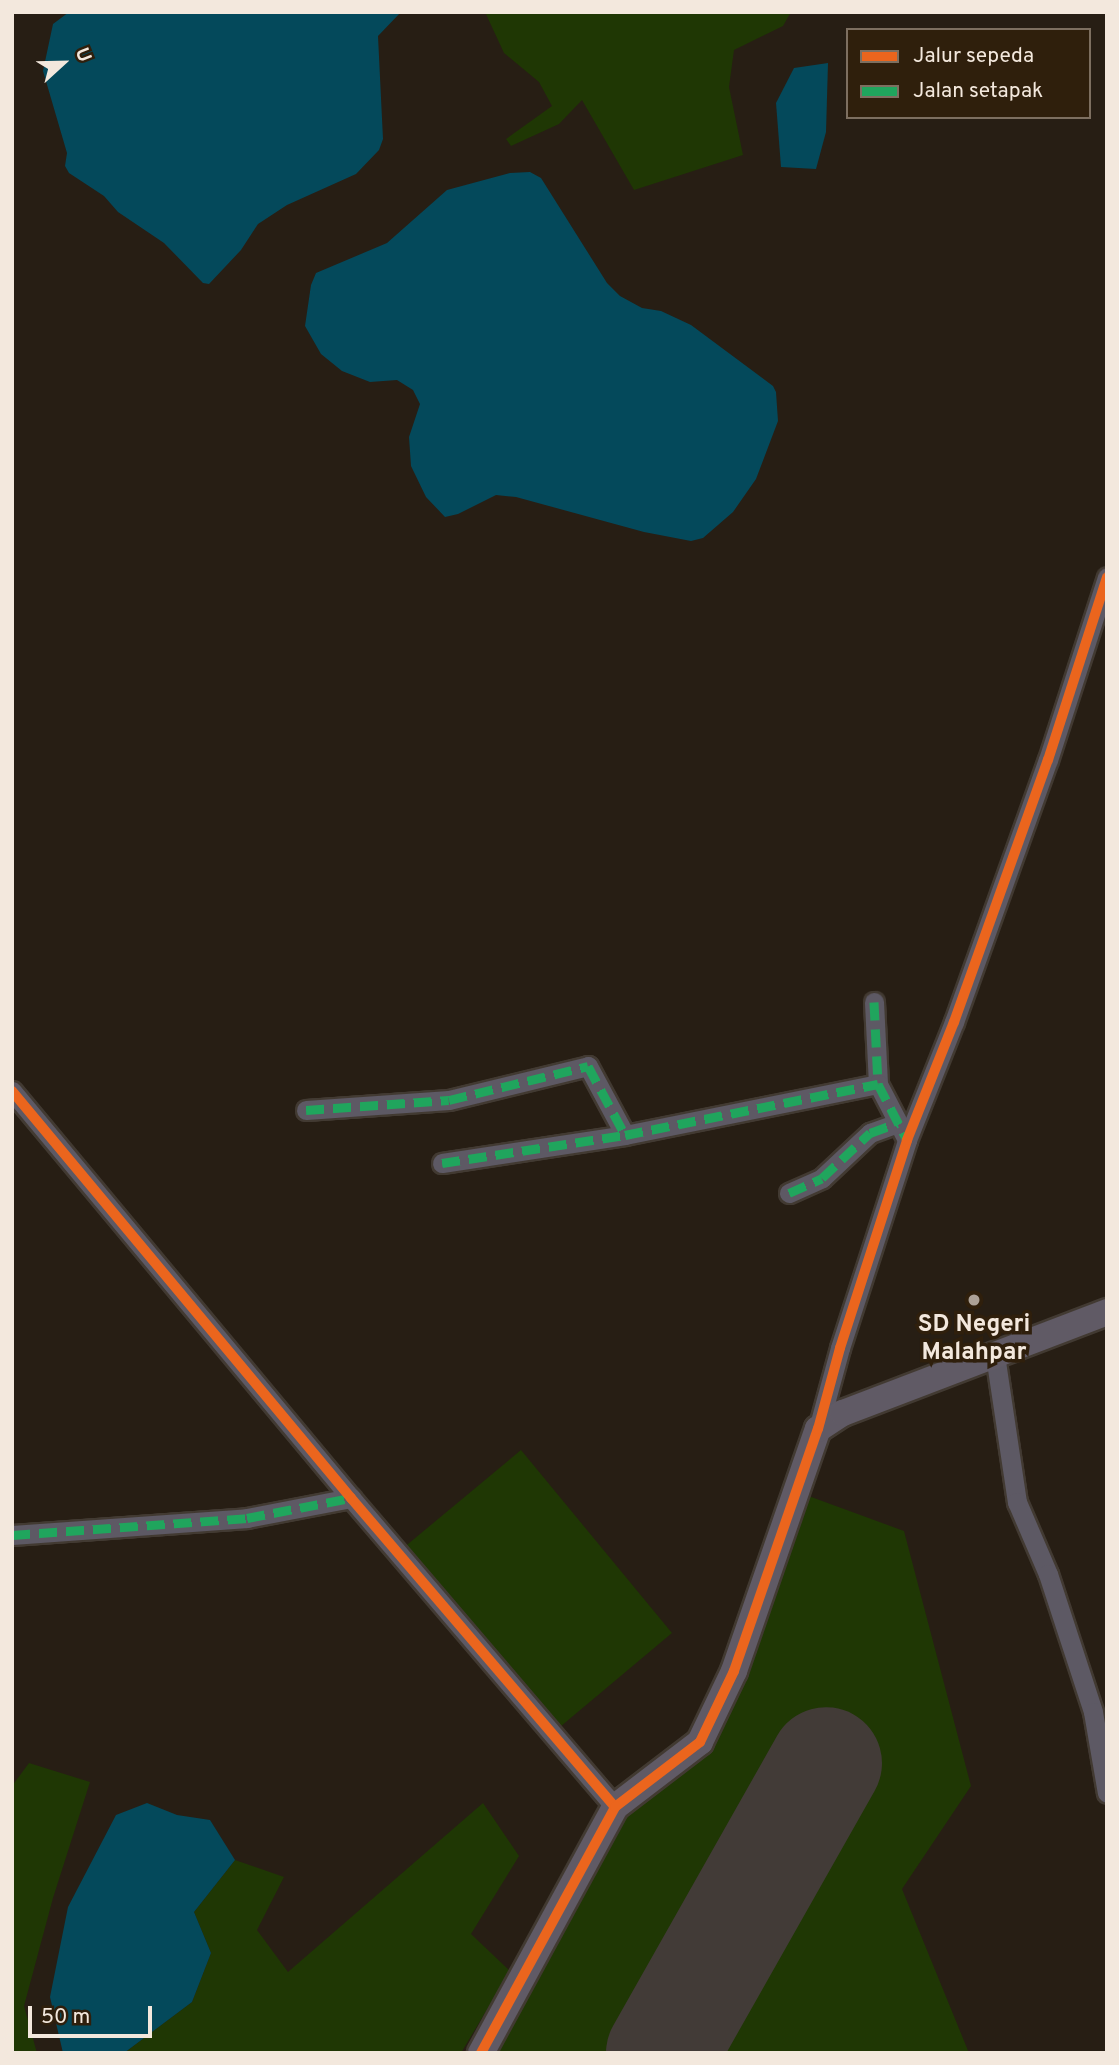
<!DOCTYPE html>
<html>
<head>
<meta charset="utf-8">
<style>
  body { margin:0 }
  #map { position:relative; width:1119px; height:2065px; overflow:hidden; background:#271e14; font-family:Overpass,sans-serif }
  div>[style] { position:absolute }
  .green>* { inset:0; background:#1f3704 }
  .water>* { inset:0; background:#04495b }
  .runway>* { height:112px; margin:-56px; padding:0 56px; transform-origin:56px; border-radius:56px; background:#423b37 }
  .roads { filter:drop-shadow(2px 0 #423a32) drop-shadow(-2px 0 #423a32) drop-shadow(0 2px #423a32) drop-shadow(0 -2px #423a32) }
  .street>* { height:19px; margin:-9.5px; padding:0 9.5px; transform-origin:9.5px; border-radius:9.5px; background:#5d5964 }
  .secondary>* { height:26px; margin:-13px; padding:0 13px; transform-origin:13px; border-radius:13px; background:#605a65 }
  .quiet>* { height:9px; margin-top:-4.5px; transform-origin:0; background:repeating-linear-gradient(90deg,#20a55d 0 18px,transparent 0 27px) }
  .cycleway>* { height:10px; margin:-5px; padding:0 5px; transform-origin:5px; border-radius:5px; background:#eb651d }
  .dots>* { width:19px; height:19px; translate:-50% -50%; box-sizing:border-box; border:4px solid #2f1f0c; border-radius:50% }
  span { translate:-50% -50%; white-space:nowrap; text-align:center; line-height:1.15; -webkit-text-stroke:7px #2f1f0c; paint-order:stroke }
  .poi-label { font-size:24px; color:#f3e8dd; font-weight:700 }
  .frame { position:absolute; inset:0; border:14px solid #f3e8dd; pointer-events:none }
  .legend { position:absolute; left:846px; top:28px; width:245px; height:91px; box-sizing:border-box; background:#2f1f0c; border:2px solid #7d6f60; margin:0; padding:9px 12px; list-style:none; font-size:21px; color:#f3e8dd }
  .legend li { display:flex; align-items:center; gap:14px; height:35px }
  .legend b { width:35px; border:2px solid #7d6f60 }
  .north { position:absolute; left:28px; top:28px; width:70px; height:70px; -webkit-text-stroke:5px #2f1f0c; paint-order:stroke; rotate:68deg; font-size:19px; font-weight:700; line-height:28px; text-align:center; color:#f3e8dd }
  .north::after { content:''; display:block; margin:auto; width:24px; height:32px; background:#f3e8dd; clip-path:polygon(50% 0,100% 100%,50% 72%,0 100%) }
  .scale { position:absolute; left:28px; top:2006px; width:124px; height:32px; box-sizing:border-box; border:4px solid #f3e8dd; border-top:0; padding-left:9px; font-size:21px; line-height:24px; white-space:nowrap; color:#f3e8dd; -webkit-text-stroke:5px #2f1f0c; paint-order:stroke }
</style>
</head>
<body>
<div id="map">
  <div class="green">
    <div style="clip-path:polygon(485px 12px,791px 12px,783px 26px,734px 50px,729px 87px,743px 155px,634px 190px,582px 100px,559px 124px,511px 146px,506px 139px,552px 106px,539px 82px,504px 53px)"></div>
    <div style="clip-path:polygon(521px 1450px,672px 1633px,554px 1732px,402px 1549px)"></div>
    <div style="clip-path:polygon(795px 1491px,904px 1531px,971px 1786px,902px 1889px,969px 2053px,683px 2053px,791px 1862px,818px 1861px,862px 1784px,786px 1740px,742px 1817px,754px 1841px,635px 2053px,495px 2053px,531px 1991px,609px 1811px,711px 1726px)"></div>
    <div style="clip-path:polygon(29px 1763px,90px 1782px,53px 1898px,24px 2006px,37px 2053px,12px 2053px,12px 1786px)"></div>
    <div style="clip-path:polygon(483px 1803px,519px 1856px,471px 1934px,510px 1971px,461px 2053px,124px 2053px,192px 2002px,211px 1953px,194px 1912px,235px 1860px,284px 1877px,257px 1930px,288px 1972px)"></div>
  </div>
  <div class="water">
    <div style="clip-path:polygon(69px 12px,401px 12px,378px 36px,383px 139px,379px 150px,356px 174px,287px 205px,258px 224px,241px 250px,209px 284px,203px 283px,164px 243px,118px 212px,104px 196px,69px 173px,65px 166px,67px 153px,43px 71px,53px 24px)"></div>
    <div style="clip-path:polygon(828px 63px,826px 132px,816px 169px,781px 167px,776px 103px,794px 68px)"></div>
    <div style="clip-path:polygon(530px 172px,541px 178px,607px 283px,620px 296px,642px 308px,661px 311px,691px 325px,773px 386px,776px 392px,778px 421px,756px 479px,733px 512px,703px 538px,691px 541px,644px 532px,516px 497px,496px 495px,458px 514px,445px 517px,426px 497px,411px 466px,409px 437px,420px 404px,413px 390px,397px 380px,370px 382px,342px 371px,321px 354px,305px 326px,311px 285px,316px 273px,387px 243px,447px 190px,510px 173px)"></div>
    <div style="clip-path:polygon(147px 1803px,177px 1815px,210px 1820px,235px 1860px,194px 1912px,211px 1953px,192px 2002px,124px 2053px,63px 2053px,50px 1997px,68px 1907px,116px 1815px)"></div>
  </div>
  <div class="runway">
    <div style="left:662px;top:2053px;width:333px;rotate:-60.5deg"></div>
  </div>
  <div class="roads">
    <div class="street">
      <div style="left:874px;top:1002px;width:82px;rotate:87.2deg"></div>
      <div style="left:12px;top:1091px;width:530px;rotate:50.21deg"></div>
      <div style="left:351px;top:1498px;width:406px;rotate:49.5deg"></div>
      <div style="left:306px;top:1110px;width:143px;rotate:-4deg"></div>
      <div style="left:449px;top:1100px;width:143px;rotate:-13.7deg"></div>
      <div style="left:588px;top:1066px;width:78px;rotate:61.8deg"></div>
      <div style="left:442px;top:1163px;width:185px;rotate:-8.7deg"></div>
      <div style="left:625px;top:1135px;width:258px;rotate:-11.4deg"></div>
      <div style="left:878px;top:1084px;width:63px;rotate:62.6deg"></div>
      <div style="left:789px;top:1193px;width:36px;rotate:-24deg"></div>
      <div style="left:822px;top:1178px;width:66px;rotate:-43.2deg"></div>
      <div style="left:870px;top:1133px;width:29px;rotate:-20deg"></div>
      <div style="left:995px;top:1355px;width:149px;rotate:81.5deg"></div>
      <div style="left:1017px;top:1502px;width:78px;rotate:66.7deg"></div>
      <div style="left:1048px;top:1574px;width:145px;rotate:71.9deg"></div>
      <div style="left:1093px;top:1712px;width:82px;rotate:80.2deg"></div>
      <div style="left:818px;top:1429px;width:84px;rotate:-74.8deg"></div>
      <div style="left:840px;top:1348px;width:219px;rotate:-72.1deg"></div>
      <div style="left:907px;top:1140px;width:127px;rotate:-68.3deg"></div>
      <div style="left:954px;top:1022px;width:278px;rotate:-70.3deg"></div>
      <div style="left:1048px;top:760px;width:192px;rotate:-72.1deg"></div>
      <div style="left:12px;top:1535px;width:236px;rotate:-4.1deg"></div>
      <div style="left:247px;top:1518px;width:106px;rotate:-10.9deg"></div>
    </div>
    <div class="secondary">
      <div style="left:481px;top:2053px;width:280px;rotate:-61.4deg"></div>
      <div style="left:615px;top:1807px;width:107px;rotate:-37.4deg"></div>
      <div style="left:700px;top:1742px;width:79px;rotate:-64.4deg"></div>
      <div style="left:734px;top:1671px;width:256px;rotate:-70.9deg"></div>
      <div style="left:818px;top:1429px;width:30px;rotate:-33deg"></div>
      <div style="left:843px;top:1413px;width:283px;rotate:-20.9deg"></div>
    </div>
  </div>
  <div class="quiet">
    <div style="left:874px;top:1002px;width:82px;rotate:87.2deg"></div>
    <div style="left:306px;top:1110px;width:143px;rotate:-4deg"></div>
    <div style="left:449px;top:1100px;width:143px;rotate:-13.7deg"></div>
    <div style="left:588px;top:1066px;width:78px;rotate:61.8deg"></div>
    <div style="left:442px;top:1163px;width:185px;rotate:-8.7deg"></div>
    <div style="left:625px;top:1135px;width:258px;rotate:-11.4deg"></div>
    <div style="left:878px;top:1084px;width:63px;rotate:62.6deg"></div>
    <div style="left:789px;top:1193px;width:36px;rotate:-24deg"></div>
    <div style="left:822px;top:1178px;width:66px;rotate:-43.2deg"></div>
    <div style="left:870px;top:1133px;width:29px;rotate:-20deg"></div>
    <div style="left:12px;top:1535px;width:236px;rotate:-4.1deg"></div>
    <div style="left:247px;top:1518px;width:106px;rotate:-10.9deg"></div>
  </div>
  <div class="cycleway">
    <div style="left:12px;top:1091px;width:530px;rotate:50.21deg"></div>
    <div style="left:351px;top:1498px;width:406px;rotate:49.5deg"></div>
    <div style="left:481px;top:2053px;width:280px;rotate:-61.4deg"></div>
    <div style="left:615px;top:1807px;width:107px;rotate:-37.4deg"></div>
    <div style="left:700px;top:1742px;width:79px;rotate:-64.4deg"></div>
    <div style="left:734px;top:1671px;width:256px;rotate:-70.9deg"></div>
    <div style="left:818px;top:1429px;width:84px;rotate:-74.8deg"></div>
    <div style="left:840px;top:1348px;width:219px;rotate:-72.1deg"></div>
    <div style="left:907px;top:1140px;width:127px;rotate:-68.3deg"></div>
    <div style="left:954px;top:1022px;width:278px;rotate:-70.3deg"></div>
    <div style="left:1048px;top:760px;width:192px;rotate:-72.1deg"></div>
  </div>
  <div class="dots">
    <div style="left:974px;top:1300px;background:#aca197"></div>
  </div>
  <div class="poi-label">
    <span style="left:974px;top:1340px">SD Negeri<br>Malahpar</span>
  </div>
  <div class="frame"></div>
  <ul class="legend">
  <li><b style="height:9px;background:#eb651d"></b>Jalur sepeda</li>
  <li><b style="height:9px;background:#20a55d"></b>Jalan setapak</li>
  </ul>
  <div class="north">U</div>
  <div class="scale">50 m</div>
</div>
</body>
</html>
